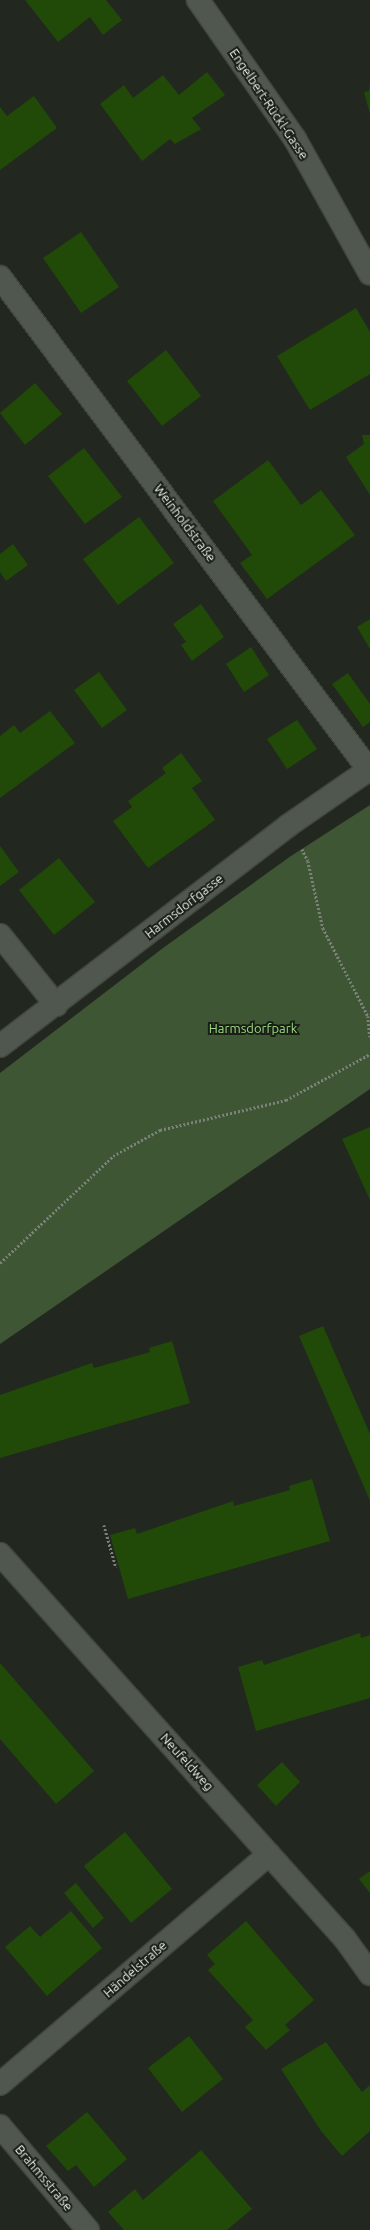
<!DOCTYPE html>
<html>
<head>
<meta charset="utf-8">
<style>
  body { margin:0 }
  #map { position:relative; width:370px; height:2230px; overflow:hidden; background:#222820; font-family:Ubuntu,sans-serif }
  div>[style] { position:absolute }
  .green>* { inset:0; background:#3e5634 }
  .building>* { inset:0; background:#214908 }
  .path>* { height:2.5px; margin-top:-1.25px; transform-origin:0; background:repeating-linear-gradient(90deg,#7c817a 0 2px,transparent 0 4px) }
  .roads { filter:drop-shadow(1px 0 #41463e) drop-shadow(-1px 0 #41463e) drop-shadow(0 1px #41463e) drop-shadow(0 -1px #41463e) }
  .minor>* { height:22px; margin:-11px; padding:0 11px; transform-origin:11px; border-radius:11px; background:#50574e }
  span { translate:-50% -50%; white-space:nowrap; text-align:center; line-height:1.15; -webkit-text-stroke:4px #191f16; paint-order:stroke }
  .street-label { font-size:13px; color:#e8ece6 }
  .park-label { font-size:13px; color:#9bd780 }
</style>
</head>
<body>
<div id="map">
  <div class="green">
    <div style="clip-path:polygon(370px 805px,370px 1089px,0 1344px,0 1073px,163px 948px,291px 856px)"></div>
  </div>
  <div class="building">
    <div style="clip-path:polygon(25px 0,106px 0,122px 20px,103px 35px,90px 17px,58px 42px)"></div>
    <div style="clip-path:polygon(207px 72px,225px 95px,192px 118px,201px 129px,175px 144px,170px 139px,142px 161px,100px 104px,124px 85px,133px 98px,163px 75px,179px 95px)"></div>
    <div style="clip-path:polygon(370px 82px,370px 114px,364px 92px,369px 91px)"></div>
    <div style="clip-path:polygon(34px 96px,57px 128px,0 170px,0 107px,7px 116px)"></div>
    <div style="clip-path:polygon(81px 232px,119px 287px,81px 313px,43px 258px)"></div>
    <div style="clip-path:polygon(356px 308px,370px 332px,370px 374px,310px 410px,277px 356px)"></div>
    <div style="clip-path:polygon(166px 350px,201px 396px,162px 426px,127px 381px)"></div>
    <div style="clip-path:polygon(35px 383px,62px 414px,25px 445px,0 413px)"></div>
    <div style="clip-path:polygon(362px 435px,370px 435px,370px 495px,346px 457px,364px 444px)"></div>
    <div style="clip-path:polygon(84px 448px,122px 497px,85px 524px,48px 476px)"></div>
    <div style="clip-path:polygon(268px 460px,301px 505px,321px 490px,355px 535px,267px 599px,240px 563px,252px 555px,213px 501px)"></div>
    <div style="clip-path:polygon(139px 517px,174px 563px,118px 605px,83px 559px)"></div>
    <div style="clip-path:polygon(13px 544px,28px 565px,6px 581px,0 572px,0 554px)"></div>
    <div style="clip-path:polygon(201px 604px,224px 637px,192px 661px,181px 645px,186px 642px,173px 624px)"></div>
    <div style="clip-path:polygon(370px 619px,370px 649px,357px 627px)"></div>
    <div style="clip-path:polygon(251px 647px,269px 675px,244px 692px,226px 664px)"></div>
    <div style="clip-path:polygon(99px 672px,127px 710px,102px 728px,74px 690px)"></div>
    <div style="clip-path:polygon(348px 673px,370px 704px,370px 722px,363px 727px,332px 684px)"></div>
    <div style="clip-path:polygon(50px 711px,75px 743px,0 798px,0 736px,14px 725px,20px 733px)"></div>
    <div style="clip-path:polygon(297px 720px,317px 749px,287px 769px,267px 739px)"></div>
    <div style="clip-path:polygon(181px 753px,202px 781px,192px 788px,215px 820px,148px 868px,113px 821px,132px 807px,128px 801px,166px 773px,162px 768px)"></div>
    <div style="clip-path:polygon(0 846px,19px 872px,0 886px)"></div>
    <div style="clip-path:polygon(59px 858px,95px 902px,54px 935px,19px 890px)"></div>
    <div style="clip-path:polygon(370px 1127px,370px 1200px,342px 1139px)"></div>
    <div style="clip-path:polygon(323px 1326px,370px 1434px,370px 1501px,299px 1336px)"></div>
    <div style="clip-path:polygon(172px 1341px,190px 1403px,0 1458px,0 1395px,92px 1363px,94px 1368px,150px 1352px,149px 1348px)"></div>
    <div style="clip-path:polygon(312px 1479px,330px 1541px,128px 1599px,110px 1535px,135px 1528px,137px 1534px,233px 1501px,234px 1506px,290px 1490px,289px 1486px)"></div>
    <div style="clip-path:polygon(360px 1633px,361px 1638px,370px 1635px,370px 1698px,256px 1731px,238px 1667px,262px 1660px,264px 1665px)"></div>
    <div style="clip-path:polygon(0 1663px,94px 1771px,56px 1804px,0 1739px)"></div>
    <div style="clip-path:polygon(282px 1762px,300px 1782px,276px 1806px,257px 1785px)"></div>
    <div style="clip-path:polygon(125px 1832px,172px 1889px,131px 1923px,84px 1866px)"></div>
    <div style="clip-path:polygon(370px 1871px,370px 1893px,359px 1879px)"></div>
    <div style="clip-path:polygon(76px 1883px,104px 1918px,93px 1928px,64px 1893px)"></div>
    <div style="clip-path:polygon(71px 1911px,102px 1948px,47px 1996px,5px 1947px,30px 1926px,40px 1937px)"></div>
    <div style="clip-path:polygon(246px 1921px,314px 2000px,285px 2025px,290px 2030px,266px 2050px,245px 2027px,253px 2020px,208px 1970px,215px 1964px,207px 1955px)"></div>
    <div style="clip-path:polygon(189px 2036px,223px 2079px,182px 2112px,148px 2068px)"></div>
    <div style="clip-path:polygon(326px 2042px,362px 2092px,370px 2085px,370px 2131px,342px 2156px,321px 2131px,281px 2069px)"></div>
    <div style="clip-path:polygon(87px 2112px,127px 2159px,94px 2187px,76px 2165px,68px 2171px,46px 2146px)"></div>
    <div style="clip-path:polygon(201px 2150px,252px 2209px,227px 2230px,124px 2230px,108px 2212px,135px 2189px,143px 2200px)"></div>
  </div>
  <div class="path">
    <div style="left:302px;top:849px;width:13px;rotate:63deg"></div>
    <div style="left:308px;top:861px;width:69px;rotate:77.4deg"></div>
    <div style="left:323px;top:928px;width:99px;rotate:62.9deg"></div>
    <div style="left:368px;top:1016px;width:21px;rotate:85deg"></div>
    <div style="left:0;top:1263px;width:156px;rotate:-43.4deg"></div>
    <div style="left:113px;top:1156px;width:54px;rotate:-29deg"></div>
    <div style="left:160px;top:1130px;width:130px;rotate:-13.4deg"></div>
    <div style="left:286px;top:1100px;width:96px;rotate:-28.7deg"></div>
    <div style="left:104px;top:1525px;width:44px;rotate:74.1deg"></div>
  </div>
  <div class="roads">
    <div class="minor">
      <div style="left:198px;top:0;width:169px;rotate:55.1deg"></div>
      <div style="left:295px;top:139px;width:154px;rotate:60.9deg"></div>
      <div style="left:0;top:277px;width:616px;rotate:53.19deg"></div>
      <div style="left:0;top:935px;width:90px;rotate:51.3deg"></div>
      <div style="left:0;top:1046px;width:364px;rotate:-37.4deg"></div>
      <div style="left:289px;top:825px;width:98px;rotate:-34.7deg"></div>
      <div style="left:0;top:1554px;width:517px;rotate:48.14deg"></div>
      <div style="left:345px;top:1939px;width:43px;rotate:54.5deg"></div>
      <div style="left:0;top:2084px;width:354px;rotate:-40.5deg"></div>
      <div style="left:0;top:2126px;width:136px;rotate:49.8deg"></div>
    </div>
  </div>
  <div class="street-label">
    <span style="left:269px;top:104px;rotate:56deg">Engelbert-Rückl-Gasse</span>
    <span style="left:185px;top:523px;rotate:53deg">Weinholdstraße</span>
    <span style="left:184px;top:906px;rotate:-38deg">Harmsdorfgasse</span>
    <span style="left:187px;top:1762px;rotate:48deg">Neufeldweg</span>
    <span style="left:135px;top:1969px;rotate:-41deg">Händelstraße</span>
    <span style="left:44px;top:2178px;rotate:50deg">Brahmsstraße</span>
  </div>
  <div class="park-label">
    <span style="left:253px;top:1028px">Harmsdorfpark</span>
  </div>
</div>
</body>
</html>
